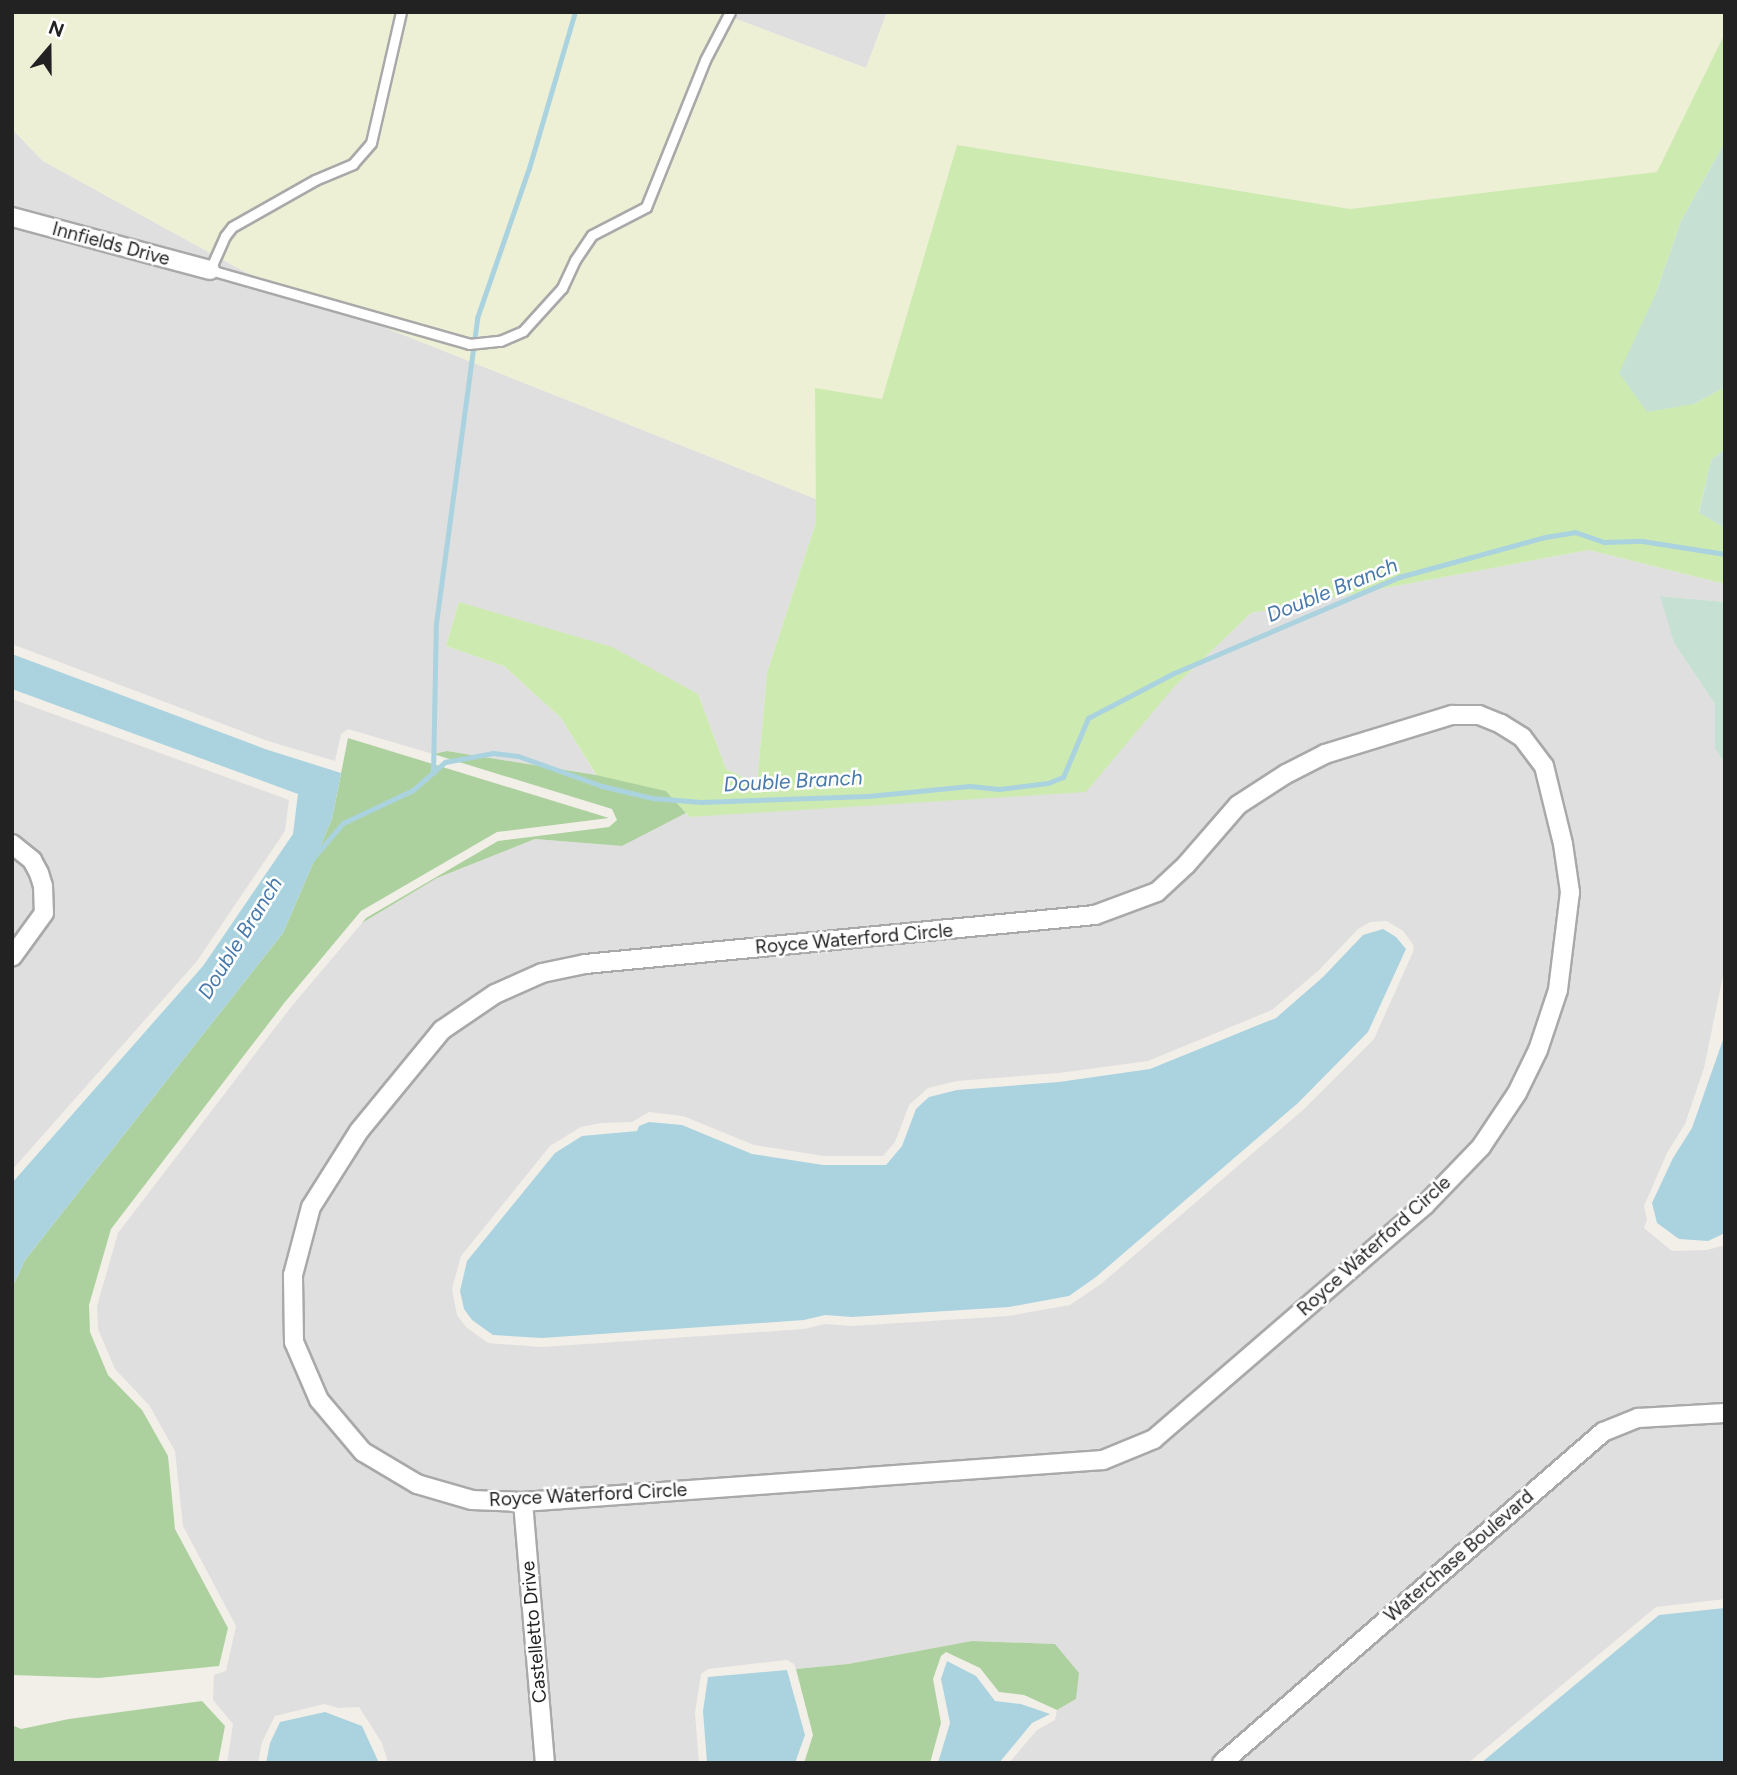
<!DOCTYPE html>
<html>
<head>
<meta charset="utf-8">
<style>
  body { margin:0 }
  #map { position:relative; width:1737px; height:1775px; overflow:hidden; background:#f2efe9; font-family:Figtree,sans-serif }
  div>[style] { position:absolute }
  .residential>* { inset:0; background:#e0dfdf }
  .farmland>* { inset:0; background:#eef0d5 }
  .grass>* { inset:0; background:#cdebb0 }
  .forest>* { inset:0; background:#add19e }
  .wetland>* { inset:0; background:#c6e0d4 }
  .water>* { inset:0; background:#aad3df }
  .stream>* { height:5px; margin:-2.5px; padding:0 2.5px; transform-origin:2.5px; border-radius:2.5px; background:#aad3df }
  .roads { filter:drop-shadow(2px 0 #a9a9a9) drop-shadow(-2px 0 #a9a9a9) drop-shadow(0 2px #a9a9a9) drop-shadow(0 -2px #a9a9a9) }
  .lane>* { height:9px; margin:-4.5px; padding:0 4.5px; transform-origin:4.5px; border-radius:4.5px; background:#fff }
  .street>* { height:18px; margin:-9px; padding:0 9px; transform-origin:9px; border-radius:9px; background:#fff }
  span { translate:-50% -50%; white-space:nowrap; text-align:center; line-height:1.15; -webkit-text-stroke:5px #fff; paint-order:stroke }
  .street-label { font-size:19px; color:#222 }
  .water-label { font-size:21px; color:#4a7aab; font-style:italic }
  .frame { position:absolute; inset:0; border:14px solid #222; pointer-events:none }
  .north { position:absolute; left:14px; top:14px; width:70px; height:70px; -webkit-text-stroke:5px #fff; paint-order:stroke; rotate:20deg; font-size:19px; font-weight:700; line-height:28px; text-align:center; color:#222 }
  .north::after { content:''; display:block; margin:auto; width:24px; height:32px; background:#222; clip-path:polygon(50% 0,100% 100%,50% 72%,0 100%) }
</style>
</head>
<body>
<div id="map">
  <div class="residential">
    <div style="clip-path:polygon(718px 12px,887px 12px,866px 68px)"></div>
    <div style="clip-path:polygon(12px 129px,43px 161px,245px 272px,816px 499px,816px 522px,767px 673px,757px 784px,726px 769px,698px 694px,459px 602px,446px 646px,504px 666px,561px 718px,596px 775px,447px 751px,433px 754px,348px 729px,341px 734px,335px 761px,268px 741px,12px 644px,12px 228px,216px 282px,222px 262px,12px 205px)"></div>
    <div style="clip-path:polygon(evenodd,1589px 550px,1725px 584px,1725px 602px,1661px 596px,1674px 643px,1715px 704px,1715px 749px,1725px 763px,1725px 966px,1704px 1068px,1685px 1124px,1667px 1153px,1644px 1206px,1647px 1220px,1644px 1228px,1672px 1251px,1707px 1250px,1725px 1245px,1725px 1599px,1656px 1607px,1468px 1763px,1009px 1763px,1037px 1730px,1055px 1720px,1057px 1710px,1076px 1699px,1055px 1644px,972px 1641px,848px 1664px,796px 1669px,794px 1664px,787px 1660px,708px 1669px,701px 1674px,695px 1713px,699px 1763px,388px 1763px,382px 1743px,359px 1707px,339px 1708px,324px 1704px,275px 1716px,262px 1742px,258px 1763px,227px 1763px,233px 1724px,213px 1700px,214px 1675px,226px 1671px,236px 1626px,183px 1526px,175px 1451px,149px 1405px,115px 1369px,98px 1329px,97px 1306px,118px 1233px,291px 1007px,362px 923px,437px 878px,535px 839px,622px 846px,686px 813px,690px 817px,752px 812px,1174px 687px,1251px 613px,1589px 550px,1387px 921px,1403px 931px,1414px 946px,1413px 952px,1374px 1039px,1304px 1109px,1101px 1284px,1070px 1305px,1008px 1316px,852px 1326px,825px 1324px,804px 1329px,542px 1347px,488px 1343px,466px 1327px,457px 1315px,452px 1289px,461px 1256px,550px 1146px,581px 1127px,601px 1123px,632px 1122px,649px 1112px,683px 1116px,754px 1145px,824px 1156px,883px 1156px,895px 1142px,909px 1105px,928px 1088px,957px 1081px,1059px 1073px,1148px 1061px,1272px 1010px,1318px 971px,1358px 929px,1370px 922px,1387px 921px)"></div>
    <div style="clip-path:polygon(12px 699px,289px 800px,285px 831px,197px 961px,12px 1170px)"></div>
  </div>
  <div class="farmland">
    <div style="clip-path:polygon(12px 12px,718px 12px,866px 68px,887px 12px,1725px 12px,1725px 33px,1657px 173px,1350px 209px,957px 145px,882px 400px,815px 388px,816px 499px,245px 272px,43px 161px,12px 129px)"></div>
  </div>
  <div class="grass">
    <div style="clip-path:polygon(1725px 33px,1725px 142px,1681px 221px,1656px 293px,1694px 404px,1725px 387px,1725px 449px,1711px 460px,1699px 512px,1725px 528px,1725px 584px,1589px 550px,1251px 613px,1174px 687px,1086px 792px,690px 817px,666px 791px,597px 776px,561px 718px,504px 666px,446px 646px,459px 602px,612px 647px,698px 694px,726px 769px,757px 784px,767px 673px,816px 522px,815px 388px,882px 399px,957px 145px,1350px 209px,1657px 172px)"></div>
  </div>
  <div class="forest">
    <div style="clip-path:polygon(348px 738px,609px 818px,497px 832px,361px 911px,285px 1002px,111px 1229px,89px 1305px,90px 1332px,108px 1375px,142px 1410px,168px 1456px,175px 1529px,228px 1628px,219px 1666px,99px 1678px,12px 1675px,12px 1288px,25px 1260px,283px 933px,332px 819px)"></div>
    <div style="clip-path:polygon(447px 751px,596px 775px,666px 791px,686px 813px,622px 846px,535px 839px,437px 878px,362px 923px,366px 918px,498px 841px,609px 827px,617px 820px,612px 809px,433px 754px)"></div>
    <div style="clip-path:polygon(972px 1641px,1055px 1644px,1079px 1673px,1076px 1699px,1057px 1710px,1024px 1695px,999px 1692px,980px 1668px,946px 1652px,941px 1656px,933px 1679px,941px 1723px,930px 1763px,804px 1763px,813px 1735px,796px 1669px,848px 1664px)"></div>
    <div style="clip-path:polygon(202px 1701px,225px 1726px,218px 1763px,12px 1763px,12px 1725px,21px 1729px,69px 1719px)"></div>
  </div>
  <div class="wetland">
    <div style="clip-path:polygon(1725px 142px,1725px 387px,1694px 404px,1647px 412px,1619px 373px,1656px 293px,1681px 221px)"></div>
    <div style="clip-path:polygon(1725px 449px,1725px 528px,1699px 513px,1711px 460px)"></div>
    <div style="clip-path:polygon(1660px 596px,1725px 602px,1725px 763px,1715px 749px,1715px 704px,1674px 643px)"></div>
  </div>
  <div class="water">
    <div style="clip-path:polygon(12px 654px,265px 749px,341px 773px,332px 819px,283px 933px,25px 1260px,12px 1288px,12px 1183px,203px 966px,293px 834px,298px 794px,12px 689px)"></div>
    <div style="clip-path:polygon(1383px 929px,1396px 937px,1406px 949px,1368px 1032px,1298px 1103px,1096px 1277px,1069px 1296px,1009px 1307px,852px 1317px,825px 1315px,804px 1320px,542px 1338px,493px 1335px,472px 1320px,464px 1309px,460px 1291px,467px 1261px,555px 1153px,582px 1136px,637px 1131px,639px 1126px,649px 1122px,682px 1125px,752px 1154px,823px 1165px,886px 1165px,902px 1146px,916px 1109px,929px 1097px,957px 1090px,1059px 1082px,1150px 1069px,1276px 1018px,1323px 977px,1363px 935px)"></div>
    <div style="clip-path:polygon(1725px 1034px,1725px 1233px,1708px 1241px,1679px 1239px,1657px 1223px,1652px 1203px,1673px 1158px,1692px 1128px)"></div>
    <div style="clip-path:polygon(1725px 1608px,1725px 1763px,1481px 1763px,1659px 1615px)"></div>
    <div style="clip-path:polygon(947px 1661px,976px 1676px,995px 1701px,1021px 1704px,1050px 1714px,1032px 1723px,999px 1763px,938px 1763px,950px 1723px,941px 1679px)"></div>
    <div style="clip-path:polygon(787px 1670px,805px 1735px,795px 1763px,707px 1763px,703px 1711px,708px 1677px)"></div>
    <div style="clip-path:polygon(325px 1712px,362px 1726px,379px 1763px,266px 1763px,270px 1743px,280px 1722px)"></div>
  </div>
  <div class="stream">
    <div style="left:433px;top:773px;width:150px;rotate:-88.9deg"></div>
    <div style="left:436px;top:623px;width:308px;rotate:-82.3deg"></div>
    <div style="left:477px;top:318px;width:159px;rotate:-70.9deg"></div>
    <div style="left:529px;top:168px;width:163px;rotate:-73.6deg"></div>
    <div style="left:312px;top:859px;width:48px;rotate:-49.3deg"></div>
    <div style="left:343px;top:823px;width:77px;rotate:-25.2deg"></div>
    <div style="left:413px;top:790px;width:43px;rotate:-41.2deg"></div>
    <div style="left:445px;top:762px;width:49px;rotate:-10.6deg"></div>
    <div style="left:493px;top:753px;width:25px;rotate:7deg"></div>
    <div style="left:518px;top:756px;width:89px;rotate:19.7deg"></div>
    <div style="left:602px;top:786px;width:51px;rotate:13.5deg"></div>
    <div style="left:652px;top:798px;width:49px;rotate:4.7deg"></div>
    <div style="left:701px;top:802px;width:167px;rotate:-2.1deg"></div>
    <div style="left:868px;top:796px;width:102px;rotate:-5.6deg"></div>
    <div style="left:970px;top:786px;width:29px;rotate:6deg"></div>
    <div style="left:999px;top:789px;width:49px;rotate:-7deg"></div>
    <div style="left:1048px;top:783px;width:16px;rotate:-22deg"></div>
    <div style="left:1063px;top:777px;width:64px;rotate:-67deg"></div>
    <div style="left:1088px;top:718px;width:97px;rotate:-27.6deg"></div>
    <div style="left:1174px;top:673px;width:245px;rotate:-23.1deg"></div>
    <div style="left:1399px;top:577px;width:151px;rotate:-15.3deg"></div>
    <div style="left:1545px;top:537px;width:30px;rotate:-9deg"></div>
    <div style="left:1575px;top:532px;width:31px;rotate:19deg"></div>
    <div style="left:1604px;top:542px;width:38px;rotate:-2deg"></div>
    <div style="left:1642px;top:541px;width:84px;rotate:8.9deg"></div>
  </div>
  <div class="roads">
    <div class="lane">
      <div style="left:401px;top:12px;width:134px;rotate:102.9deg"></div>
      <div style="left:371px;top:143px;width:28px;rotate:131deg"></div>
      <div style="left:353px;top:164px;width:41px;rotate:157.2deg"></div>
      <div style="left:315px;top:180px;width:95px;rotate:150.5deg"></div>
      <div style="left:232px;top:227px;width:11px;rotate:128deg"></div>
      <div style="left:225px;top:236px;width:37px;rotate:114deg"></div>
      <div style="left:210px;top:270px;width:269px;rotate:15.9deg"></div>
      <div style="left:469px;top:344px;width:31px;rotate:-6deg"></div>
      <div style="left:500px;top:341px;width:25px;rotate:-23deg"></div>
      <div style="left:523px;top:331px;width:58px;rotate:-47.8deg"></div>
      <div style="left:562px;top:288px;width:31px;rotate:-65deg"></div>
      <div style="left:575px;top:260px;width:30px;rotate:-56deg"></div>
      <div style="left:592px;top:235px;width:61px;rotate:-27.4deg"></div>
      <div style="left:646px;top:207px;width:158px;rotate:-68.1deg"></div>
      <div style="left:705px;top:60px;width:54px;rotate:-62.5deg"></div>
    </div>
    <div class="street">
      <div style="left:12px;top:217px;width:205px;rotate:15deg"></div>
      <div style="left:1452px;top:715px;width:27px"></div>
      <div style="left:1479px;top:715px;width:24px;rotate:22deg"></div>
      <div style="left:1501px;top:724px;width:25px;rotate:32deg"></div>
      <div style="left:1522px;top:737px;width:36px;rotate:53deg"></div>
      <div style="left:1544px;top:766px;width:80px;rotate:76.3deg"></div>
      <div style="left:1563px;top:844px;width:49px;rotate:81.7deg"></div>
      <div style="left:1570px;top:892px;width:99px;rotate:97deg"></div>
      <div style="left:1558px;top:990px;width:63px;rotate:108.4deg"></div>
      <div style="left:1538px;top:1050px;width:48px;rotate:116deg"></div>
      <div style="left:1517px;top:1093px;width:65px;rotate:123.7deg"></div>
      <div style="left:1481px;top:1147px;width:81px;rotate:134deg"></div>
      <div style="left:1425px;top:1205px;width:358px;rotate:139.2deg"></div>
      <div style="left:1154px;top:1439px;width:55px;rotate:157.6deg"></div>
      <div style="left:1103px;top:1460px;width:582px;rotate:175.86deg"></div>
      <div style="left:523px;top:1502px;width:51px;rotate:-177.8deg"></div>
      <div style="left:472px;top:1500px;width:57px;rotate:-163.8deg"></div>
      <div style="left:417px;top:1484px;width:63px;rotate:-149.3deg"></div>
      <div style="left:363px;top:1452px;width:68px;rotate:-130.2deg"></div>
      <div style="left:319px;top:1400px;width:63px;rotate:-113.3deg"></div>
      <div style="left:294px;top:1342px;width:67px;rotate:-90.9deg"></div>
      <div style="left:293px;top:1275px;width:70px;rotate:-75.2deg"></div>
      <div style="left:311px;top:1207px;width:90px;rotate:-57.7deg"></div>
      <div style="left:359px;top:1131px;width:131px;rotate:-50.6deg"></div>
      <div style="left:442px;top:1030px;width:64px;rotate:-34.2deg"></div>
      <div style="left:495px;top:994px;width:51px;rotate:-24.1deg"></div>
      <div style="left:542px;top:973px;width:44px;rotate:-11.8deg"></div>
      <div style="left:585px;top:964px;width:512px;rotate:-5.49deg"></div>
      <div style="left:1095px;top:915px;width:66px;rotate:-20.4deg"></div>
      <div style="left:1157px;top:892px;width:40px;rotate:-43deg"></div>
      <div style="left:1186px;top:865px;width:79px;rotate:-49.1deg"></div>
      <div style="left:1238px;top:805px;width:57px;rotate:-32.9deg"></div>
      <div style="left:1286px;top:774px;width:44px;rotate:-27.1deg"></div>
      <div style="left:1325px;top:754px;width:133px;rotate:-17.1deg"></div>
      <div style="left:12px;top:844px;width:26px;rotate:39deg"></div>
      <div style="left:32px;top:860px;width:15px;rotate:62deg"></div>
      <div style="left:39px;top:873px;width:14px;rotate:73deg"></div>
      <div style="left:43px;top:886px;width:27px;rotate:88deg"></div>
      <div style="left:44px;top:913px;width:54px;rotate:126deg"></div>
      <div style="left:523px;top:1502px;width:262px;rotate:85.2deg"></div>
      <div style="left:1222px;top:1763px;width:505px;rotate:-40.98deg"></div>
      <div style="left:1603px;top:1432px;width:38px;rotate:-22deg"></div>
      <div style="left:1638px;top:1418px;width:87px;rotate:-3.3deg"></div>
    </div>
  </div>
  <div class="street-label">
    <span style="left:111px;top:244px;rotate:15deg">Innfields Drive</span>
    <span style="left:854px;top:939px;rotate:-5deg">Royce Waterford Circle</span>
    <span style="left:1374px;top:1246px;rotate:-42deg">Royce Waterford Circle</span>
    <span style="left:588px;top:1495px;rotate:-3deg">Royce Waterford Circle</span>
    <span style="left:1459px;top:1556px;rotate:-41deg">Waterchase Boulevard</span>
    <span style="left:534px;top:1632px;rotate:-95deg">Castelletto Drive</span>
  </div>
  <div class="water-label">
    <span style="left:1332px;top:590px;rotate:-22deg">Double Branch</span>
    <span style="left:793px;top:781px;rotate:-3deg">Double Branch</span>
    <span style="left:240px;top:938px;rotate:-58deg">Double Branch</span>
  </div>
  <div class="frame"></div>
  <div class="north">N</div>
</div>
</body>
</html>
